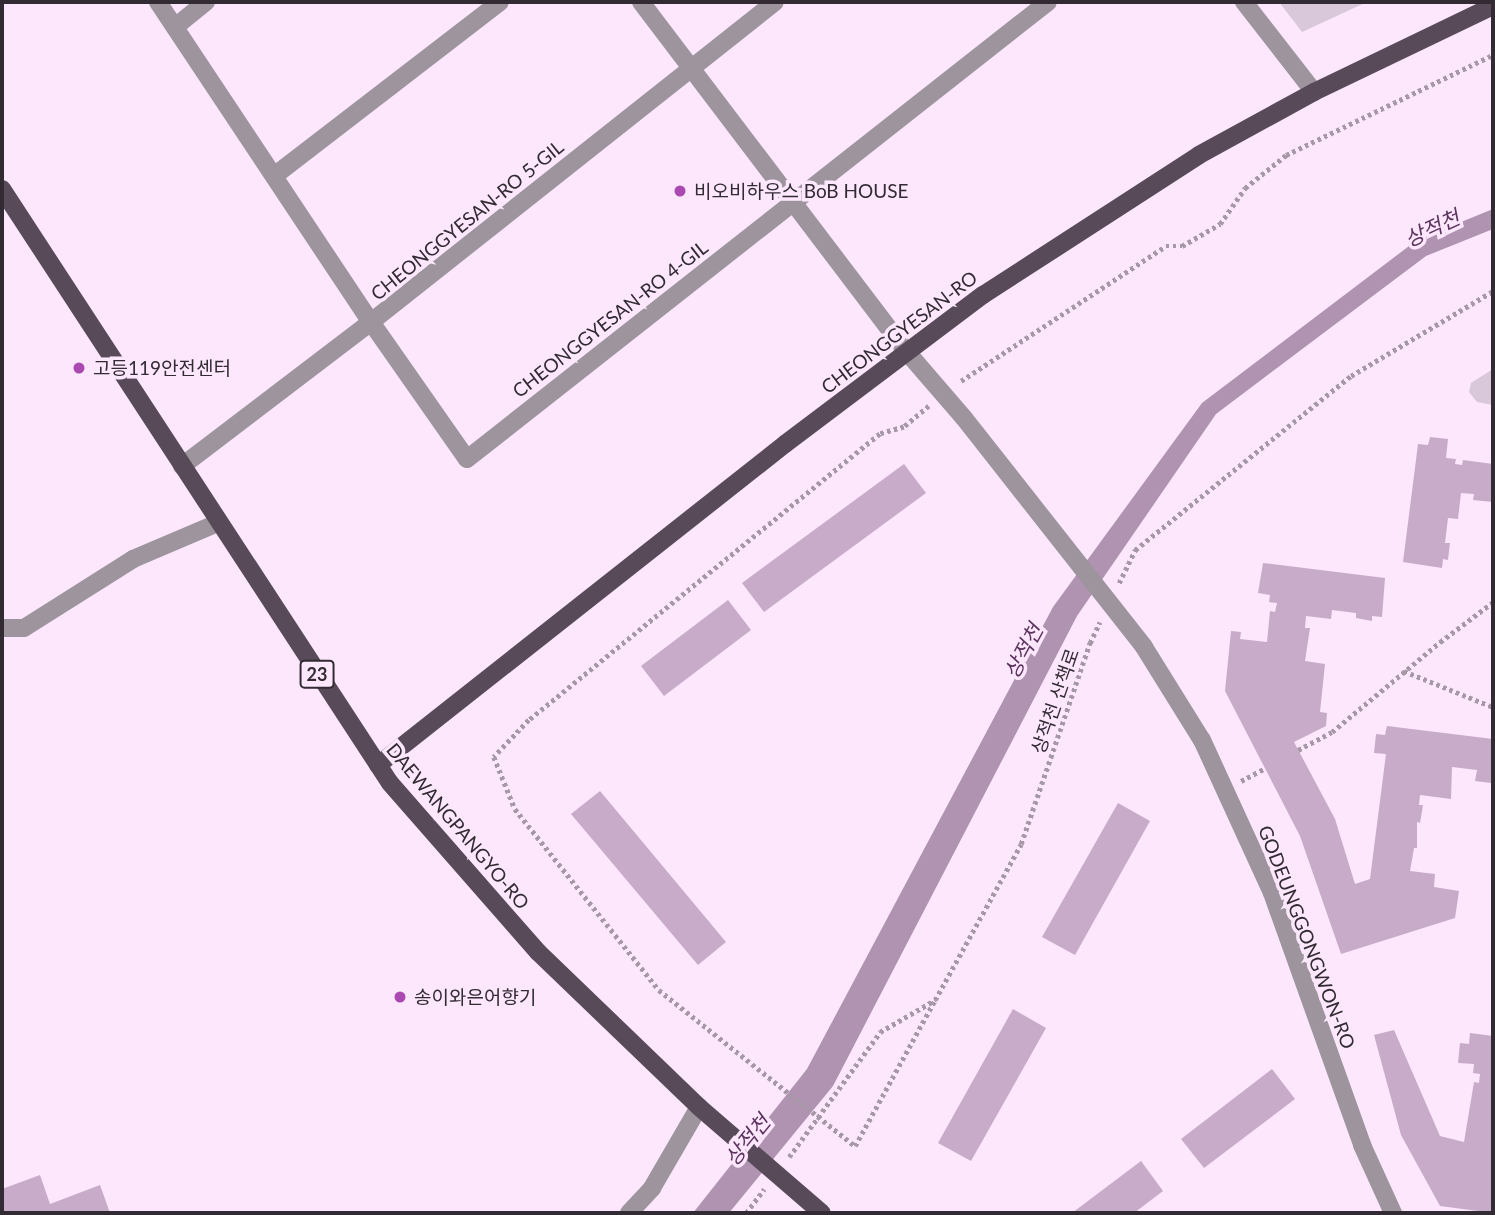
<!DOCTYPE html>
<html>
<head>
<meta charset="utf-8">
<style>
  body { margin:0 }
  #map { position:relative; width:1495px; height:1215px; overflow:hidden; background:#fce7fd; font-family:Lato,"Noto Sans KR",sans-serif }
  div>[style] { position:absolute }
  .green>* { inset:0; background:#d9c7da }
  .water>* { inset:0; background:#af93b0 }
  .building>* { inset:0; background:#c8abc9 }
  .path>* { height:4.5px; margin-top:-2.25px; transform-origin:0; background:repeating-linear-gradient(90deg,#a798a8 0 3.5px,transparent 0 7px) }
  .minor>* { height:18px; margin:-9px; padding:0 9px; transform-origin:9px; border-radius:9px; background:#9d949d }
  .major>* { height:18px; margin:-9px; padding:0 9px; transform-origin:9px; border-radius:9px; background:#594a5a }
  .dots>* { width:19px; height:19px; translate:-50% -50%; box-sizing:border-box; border:4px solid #fce7fd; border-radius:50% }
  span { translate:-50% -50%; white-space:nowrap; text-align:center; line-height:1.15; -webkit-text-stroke:7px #fce7fd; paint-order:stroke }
  .shield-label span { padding:2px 5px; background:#fce7fd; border:2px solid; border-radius:5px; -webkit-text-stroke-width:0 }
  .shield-label { font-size:18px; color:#332b33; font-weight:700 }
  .poi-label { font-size:19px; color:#332b33 }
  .left { translate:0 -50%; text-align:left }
  .street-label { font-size:19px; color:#332b33 }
  .water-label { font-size:21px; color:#5b345d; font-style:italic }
  .frame { position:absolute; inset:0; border:4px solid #332b33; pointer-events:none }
</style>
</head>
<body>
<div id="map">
  <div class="green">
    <div style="clip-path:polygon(1279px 2px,1367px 2px,1302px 32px)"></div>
    <div style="clip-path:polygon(1493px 369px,1493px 405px,1477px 402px,1469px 392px,1471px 383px)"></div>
  </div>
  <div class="water">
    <div style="clip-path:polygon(1493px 209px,1493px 229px,1426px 256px,1216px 414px,1077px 616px,833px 1086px,729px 1213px,693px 1213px,807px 1069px,1053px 607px,1202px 403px,1417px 240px)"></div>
  </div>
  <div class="building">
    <div style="clip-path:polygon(1430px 437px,1448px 439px,1446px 458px,1456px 459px,1455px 464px,1462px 465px,1463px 460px,1493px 464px,1493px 502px,1473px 500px,1474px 494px,1461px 493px,1458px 519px,1448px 518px,1445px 543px,1450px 543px,1448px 560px,1443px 559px,1442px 568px,1403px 562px,1418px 444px,1428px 445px)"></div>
    <div style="clip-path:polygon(904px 464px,926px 493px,764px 612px,742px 583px)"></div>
    <div style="clip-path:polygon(1263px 563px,1385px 578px,1382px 617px,1372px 616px,1372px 621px,1356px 618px,1356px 613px,1332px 610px,1331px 619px,1306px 616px,1305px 628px,1310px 628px,1305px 661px,1325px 664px,1320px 712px,1327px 713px,1326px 726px,1294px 742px,1335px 819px,1355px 884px,1370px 879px,1386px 754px,1374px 753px,1376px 734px,1385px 735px,1387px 726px,1493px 739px,1491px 783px,1475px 781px,1477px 770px,1452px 767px,1451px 799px,1420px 795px,1419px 805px,1423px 805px,1420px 823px,1417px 822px,1417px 848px,1414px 848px,1410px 871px,1435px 874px,1434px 887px,1459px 891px,1455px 918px,1341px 954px,1300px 836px,1225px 691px,1231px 631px,1241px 632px,1240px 639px,1267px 642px,1270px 611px,1275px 612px,1277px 603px,1269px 602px,1270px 595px,1258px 593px)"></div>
    <div style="clip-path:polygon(728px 600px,751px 630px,664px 696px,641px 666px)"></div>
    <div style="clip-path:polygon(600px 791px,726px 942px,698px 965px,571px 814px)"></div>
    <div style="clip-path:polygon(1118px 803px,1150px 821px,1075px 955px,1042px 937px)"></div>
    <div style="clip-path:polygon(1013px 1009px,1046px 1028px,971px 1161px,938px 1143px)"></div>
    <div style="clip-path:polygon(1394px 1030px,1440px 1136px,1464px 1142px,1474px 1082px,1479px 1083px,1480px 1074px,1473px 1073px,1474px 1064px,1458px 1063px,1460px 1043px,1469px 1044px,1470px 1033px,1493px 1036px,1493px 1213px,1440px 1206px,1401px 1135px,1374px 1035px)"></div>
    <div style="clip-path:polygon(1272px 1069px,1295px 1099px,1204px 1168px,1181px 1139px)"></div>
    <div style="clip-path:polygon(1141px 1161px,1163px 1191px,1134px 1213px,1072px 1213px)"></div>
    <div style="clip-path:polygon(40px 1175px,50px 1204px,100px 1185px,110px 1213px,2px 1213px,2px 1189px)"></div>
  </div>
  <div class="path">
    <div style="left:961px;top:381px;width:245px;rotate:-33.4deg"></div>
    <div style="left:1166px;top:246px;width:16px"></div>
    <div style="left:1182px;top:246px;width:44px;rotate:-30.1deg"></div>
    <div style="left:1220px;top:224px;width:44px;rotate:-55.2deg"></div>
    <div style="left:1245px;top:188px;width:53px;rotate:-38.8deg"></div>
    <div style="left:1286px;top:155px;width:230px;rotate:-25.8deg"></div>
    <div style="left:929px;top:406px;width:33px;rotate:140deg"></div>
    <div style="left:904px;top:427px;width:25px;rotate:164deg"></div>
    <div style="left:880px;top:434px;width:453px;rotate:140.8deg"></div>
    <div style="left:529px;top:720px;width:51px;rotate:133.4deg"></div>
    <div style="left:494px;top:757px;width:56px;rotate:68deg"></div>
    <div style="left:515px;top:809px;width:231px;rotate:51.5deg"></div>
    <div style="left:659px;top:990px;width:251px;rotate:38.5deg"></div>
    <div style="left:855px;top:1146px;width:166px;rotate:-61.3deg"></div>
    <div style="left:1119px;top:583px;width:37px;rotate:-64deg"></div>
    <div style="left:1135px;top:550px;width:277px;rotate:-38.9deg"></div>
    <div style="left:1351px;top:376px;width:165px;rotate:-30.9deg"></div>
    <div style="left:1404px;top:671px;width:96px;rotate:22deg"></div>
    <div style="left:1298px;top:750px;width:38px;rotate:-28deg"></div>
    <div style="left:1332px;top:732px;width:141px;rotate:-39.8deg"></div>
    <div style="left:1440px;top:642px;width:66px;rotate:-37deg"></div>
    <div style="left:1241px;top:781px;width:27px;rotate:-28deg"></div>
    <div style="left:789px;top:1157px;width:155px;rotate:-53.9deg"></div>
    <div style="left:880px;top:1032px;width:64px;rotate:-30.2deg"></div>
    <div style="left:935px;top:1000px;width:178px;rotate:-61.1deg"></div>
    <div style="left:1021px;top:844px;width:213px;rotate:-71.1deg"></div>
    <div style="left:1090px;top:643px;width:23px;rotate:-65deg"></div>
    <div style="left:746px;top:1213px;width:30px;rotate:-53deg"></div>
  </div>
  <div class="minor">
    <div style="left:158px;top:2px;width:384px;rotate:56.4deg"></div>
    <div style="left:371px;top:322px;width:167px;rotate:55deg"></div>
    <div style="left:467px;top:459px;width:739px;rotate:-38.19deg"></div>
    <div style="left:641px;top:2px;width:440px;rotate:52.8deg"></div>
    <div style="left:907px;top:352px;width:87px;rotate:49.2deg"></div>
    <div style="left:964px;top:418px;width:291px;rotate:51.8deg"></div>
    <div style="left:1144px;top:647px;width:110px;rotate:58.1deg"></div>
    <div style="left:1202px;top:740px;width:168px;rotate:65.4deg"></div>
    <div style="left:1272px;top:893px;width:268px;rotate:70.3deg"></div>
    <div style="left:1362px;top:1145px;width:75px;rotate:65.5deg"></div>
    <div style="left:1244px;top:2px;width:114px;rotate:52.1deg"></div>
    <div style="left:175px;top:27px;width:40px;rotate:-39deg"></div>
    <div style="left:274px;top:176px;width:285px;rotate:-37.6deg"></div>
    <div style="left:182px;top:466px;width:238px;rotate:-37.3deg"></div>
    <div style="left:371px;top:322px;width:515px;rotate:-38.38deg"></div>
    <div style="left:2px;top:628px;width:22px"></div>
    <div style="left:24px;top:628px;width:129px;rotate:-32.3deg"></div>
    <div style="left:133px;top:559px;width:92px;rotate:-23deg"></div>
    <div style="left:629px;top:1213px;width:34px;rotate:-47deg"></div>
    <div style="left:652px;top:1188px;width:94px;rotate:-59.9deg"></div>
  </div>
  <div class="major">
    <div style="left:2px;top:189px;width:709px;rotate:56.85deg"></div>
    <div style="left:390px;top:783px;width:225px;rotate:48.8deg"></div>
    <div style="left:538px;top:952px;width:223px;rotate:43.9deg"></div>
    <div style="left:699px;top:1107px;width:162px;rotate:40.8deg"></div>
    <div style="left:378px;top:765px;width:518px;rotate:-38.26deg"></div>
    <div style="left:785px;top:444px;width:248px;rotate:-37deg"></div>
    <div style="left:983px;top:295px;width:257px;rotate:-32.9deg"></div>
    <div style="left:1199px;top:155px;width:131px;rotate:-28.7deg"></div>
    <div style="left:1314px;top:92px;width:199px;rotate:-25.7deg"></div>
  </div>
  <div class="dots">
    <div style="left:680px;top:191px;background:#aa49b1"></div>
    <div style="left:79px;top:368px;background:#aa49b1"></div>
    <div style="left:400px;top:997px;background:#aa49b1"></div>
  </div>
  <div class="shield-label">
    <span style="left:317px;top:674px">23</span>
  </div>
  <div class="poi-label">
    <span class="left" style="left:694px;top:191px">비오비하우스 BoB HOUSE</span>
    <span class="left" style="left:93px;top:368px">고등119안전센터</span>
    <span class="left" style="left:414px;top:997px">송이와은어향기</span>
  </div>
  <div class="street-label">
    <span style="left:467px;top:220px;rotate:-39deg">CHEONGGYESAN-RO 5-GIL</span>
    <span style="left:610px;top:319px;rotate:-38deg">CHEONGGYESAN-RO 4-GIL</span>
    <span style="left:899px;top:332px;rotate:-37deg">CHEONGGYESAN-RO</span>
    <span style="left:1055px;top:701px;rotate:-71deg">상적천 산책로</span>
    <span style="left:458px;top:826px;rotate:50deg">DAEWANGPANGYO-RO</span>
    <span style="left:1307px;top:937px;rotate:69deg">GODEUNGGONGWON-RO</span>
  </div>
  <div class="water-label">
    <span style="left:1432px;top:228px;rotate:-25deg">상적천</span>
    <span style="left:1023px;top:651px;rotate:-62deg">상적천</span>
    <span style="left:747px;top:1140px;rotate:-51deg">상적천</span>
  </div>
  <div class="frame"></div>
</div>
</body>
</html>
